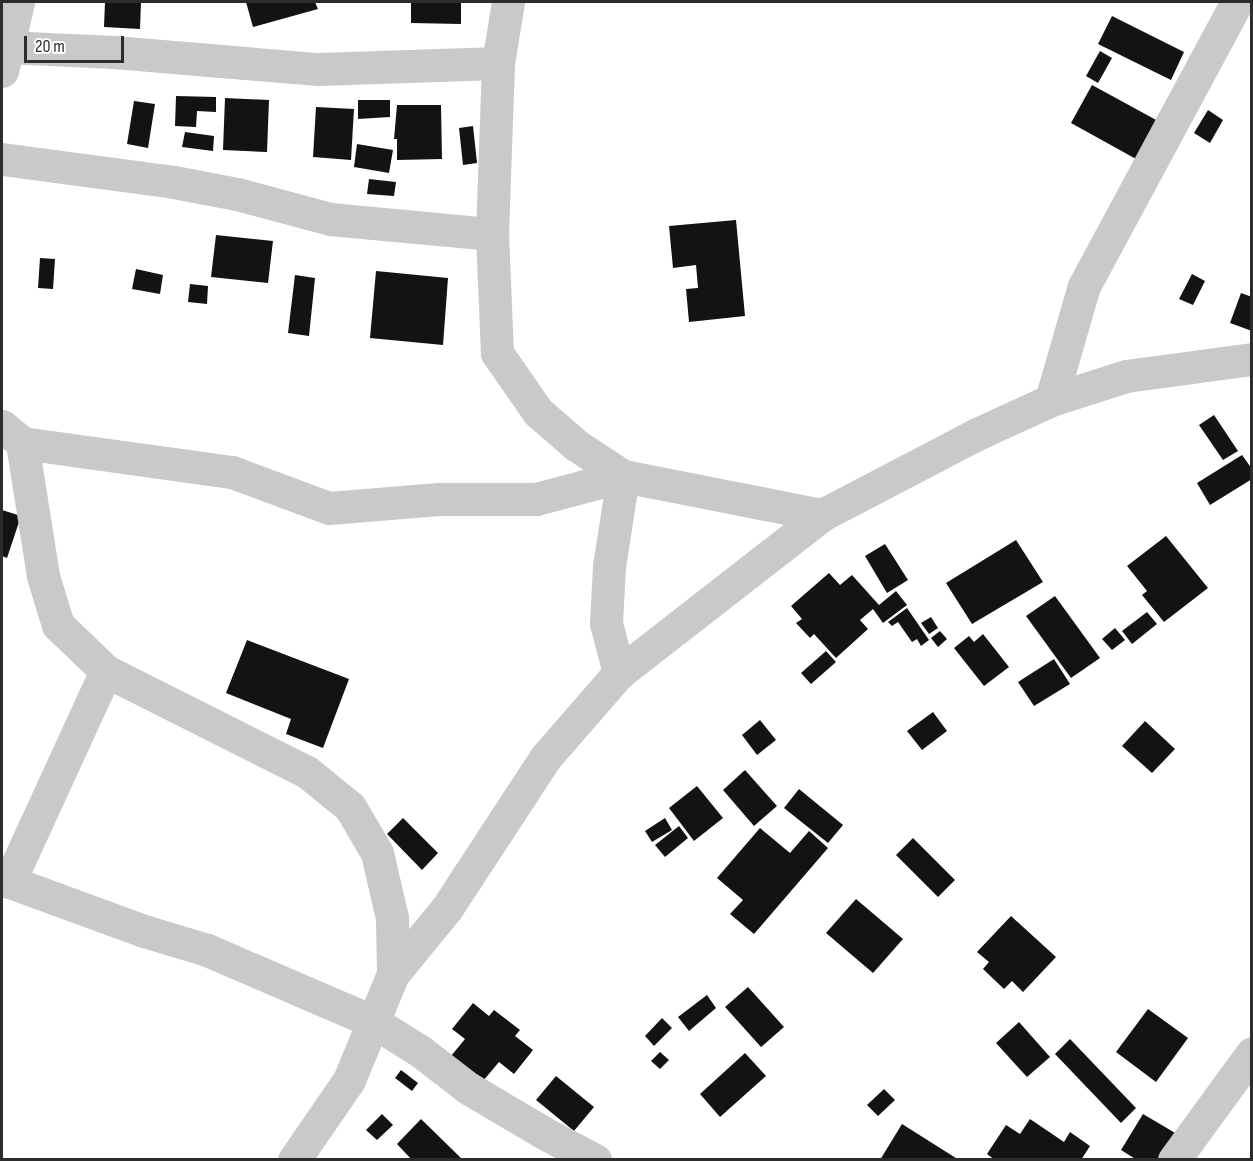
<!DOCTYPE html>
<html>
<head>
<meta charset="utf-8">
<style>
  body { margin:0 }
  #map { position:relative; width:1253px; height:1161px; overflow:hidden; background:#fff; font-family:"Sofia Sans Condensed",sans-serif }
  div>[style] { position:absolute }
  .building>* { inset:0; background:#131313 }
  .minor>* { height:33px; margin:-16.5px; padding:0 16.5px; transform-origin:16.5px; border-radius:16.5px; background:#c9c9c9 }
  span { translate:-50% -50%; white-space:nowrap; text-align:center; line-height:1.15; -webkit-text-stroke:6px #fff; paint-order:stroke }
  .frame { position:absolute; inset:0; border:3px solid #2c2c2c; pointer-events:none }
  .scale { position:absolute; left:24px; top:36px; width:100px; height:27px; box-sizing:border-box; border:3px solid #2c2c2c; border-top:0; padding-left:8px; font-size:18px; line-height:21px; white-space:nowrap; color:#2c2c2c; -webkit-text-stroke:4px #fff; paint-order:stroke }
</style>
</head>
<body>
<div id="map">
  <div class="building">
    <div style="clip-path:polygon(105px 2px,141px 2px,140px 29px,104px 27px)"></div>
    <div style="clip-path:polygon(246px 2px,315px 2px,318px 9px,253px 27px)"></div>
    <div style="clip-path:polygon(411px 2px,461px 2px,461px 24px,411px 23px)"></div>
    <div style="clip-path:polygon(1112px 16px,1184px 52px,1171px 80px,1098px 44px)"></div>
    <div style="clip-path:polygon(1100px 51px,1112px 58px,1098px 83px,1086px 76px)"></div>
    <div style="clip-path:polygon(1092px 85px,1158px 121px,1136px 159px,1071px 123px)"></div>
    <div style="clip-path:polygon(176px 96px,216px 97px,216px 112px,197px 111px,196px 127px,175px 126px)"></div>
    <div style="clip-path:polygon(225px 98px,269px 100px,267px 152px,223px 150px)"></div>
    <div style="clip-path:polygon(358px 100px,390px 100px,390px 117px,358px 119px)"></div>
    <div style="clip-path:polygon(134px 101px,155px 104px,148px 148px,127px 144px)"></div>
    <div style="clip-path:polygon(397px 105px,441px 105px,442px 159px,397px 160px,397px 139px,394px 139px)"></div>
    <div style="clip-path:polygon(316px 107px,354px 109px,351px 160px,313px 157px)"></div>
    <div style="clip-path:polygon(1208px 110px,1223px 120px,1210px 143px,1194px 133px)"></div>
    <div style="clip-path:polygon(473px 126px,477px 163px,463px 165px,459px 128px)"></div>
    <div style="clip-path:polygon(185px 132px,214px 136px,213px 151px,182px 147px)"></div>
    <div style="clip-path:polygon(357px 144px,393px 150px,389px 173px,354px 167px)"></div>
    <div style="clip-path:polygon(369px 179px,396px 182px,394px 196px,367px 194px)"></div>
    <div style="clip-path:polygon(736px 220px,745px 316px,689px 322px,686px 289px,698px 288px,696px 265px,673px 268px,669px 226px)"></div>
    <div style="clip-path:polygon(216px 235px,273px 241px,268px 283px,211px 277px)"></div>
    <div style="clip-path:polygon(40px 258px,55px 259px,53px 289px,38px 288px)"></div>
    <div style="clip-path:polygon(136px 269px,163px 275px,160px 294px,132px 289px)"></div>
    <div style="clip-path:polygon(376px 271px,448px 278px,443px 345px,370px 338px)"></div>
    <div style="clip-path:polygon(1192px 274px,1205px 281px,1193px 305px,1179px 299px)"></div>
    <div style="clip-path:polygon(295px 275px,315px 278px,309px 336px,288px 333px)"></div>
    <div style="clip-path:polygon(190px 284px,208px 286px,207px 304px,188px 302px)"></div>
    <div style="clip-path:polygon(1241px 293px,1252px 297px,1252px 331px,1230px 323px)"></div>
    <div style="clip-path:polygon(1214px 415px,1238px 451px,1223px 460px,1199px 425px)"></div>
    <div style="clip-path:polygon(1242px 455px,1252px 469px,1252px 479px,1210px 505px,1197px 483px)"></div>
    <div style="clip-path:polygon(2px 510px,21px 516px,7px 558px,2px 556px)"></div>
    <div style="clip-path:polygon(1166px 536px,1208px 588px,1164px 622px,1142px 595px,1147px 591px,1127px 566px)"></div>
    <div style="clip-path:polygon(1016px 540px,1043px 582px,972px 624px,946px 583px)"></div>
    <div style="clip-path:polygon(885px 544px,908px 580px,887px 593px,865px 556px)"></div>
    <div style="clip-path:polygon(829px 573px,840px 585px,852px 575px,879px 605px,896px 591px,907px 605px,883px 623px,873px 609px,860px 620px,868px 629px,836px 658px,814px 634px,810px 638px,796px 623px,802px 619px,791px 606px)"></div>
    <div style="clip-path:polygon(1055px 596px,1100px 658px,1071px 678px,1026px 616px)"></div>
    <div style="clip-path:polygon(907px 608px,929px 640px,921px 646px,917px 639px,912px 642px,898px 622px,892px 626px,888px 622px)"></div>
    <div style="clip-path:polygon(1147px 612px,1157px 624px,1132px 644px,1122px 631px)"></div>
    <div style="clip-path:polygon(931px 617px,938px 628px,929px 634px,921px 623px)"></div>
    <div style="clip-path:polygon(1115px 628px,1125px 640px,1112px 650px,1102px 639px)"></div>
    <div style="clip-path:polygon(940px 631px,947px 639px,938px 647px,931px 638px)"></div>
    <div style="clip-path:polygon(983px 634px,1009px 667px,984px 686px,954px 648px,969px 636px,974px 642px)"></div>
    <div style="clip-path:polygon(247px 640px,349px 679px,323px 748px,286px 734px,291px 719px,226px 693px)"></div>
    <div style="clip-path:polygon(826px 651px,836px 662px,811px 684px,801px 673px)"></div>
    <div style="clip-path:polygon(1054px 659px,1070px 684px,1034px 706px,1018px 682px)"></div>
    <div style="clip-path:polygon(933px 712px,947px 731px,922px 750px,907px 731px)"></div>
    <div style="clip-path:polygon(760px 720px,776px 740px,757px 755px,742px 735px)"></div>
    <div style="clip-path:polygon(1145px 721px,1175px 749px,1152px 773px,1122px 746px)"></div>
    <div style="clip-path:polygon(745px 770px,777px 806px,754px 826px,723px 790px)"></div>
    <div style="clip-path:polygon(697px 786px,723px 818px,694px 841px,669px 808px)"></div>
    <div style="clip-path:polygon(799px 789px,843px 825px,828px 843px,784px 808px)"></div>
    <div style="clip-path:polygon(403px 818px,438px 853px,422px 870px,387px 834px)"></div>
    <div style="clip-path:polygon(665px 818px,672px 830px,652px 842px,645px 831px)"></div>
    <div style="clip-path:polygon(679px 826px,688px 838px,665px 857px,655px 845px)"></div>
    <div style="clip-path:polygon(760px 828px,790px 853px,809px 831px,828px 848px,754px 934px,730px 914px,743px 900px,717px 878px)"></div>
    <div style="clip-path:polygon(913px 838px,955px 880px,938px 897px,896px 855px)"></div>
    <div style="clip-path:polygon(856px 899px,903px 939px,873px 973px,826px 933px)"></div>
    <div style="clip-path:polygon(1011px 916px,1056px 957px,1023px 992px,1012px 981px,1004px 989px,983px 969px,989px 962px,977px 952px)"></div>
    <div style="clip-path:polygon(748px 987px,784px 1027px,761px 1047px,725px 1007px)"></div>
    <div style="clip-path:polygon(707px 995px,716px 1008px,689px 1031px,678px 1017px)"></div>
    <div style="clip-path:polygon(473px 1003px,489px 1016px,494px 1010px,520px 1030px,515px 1036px,533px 1050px,514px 1074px,499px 1062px,483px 1081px,451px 1056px,465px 1039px,452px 1029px)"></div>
    <div style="clip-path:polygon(1148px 1009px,1188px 1038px,1156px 1082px,1116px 1052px)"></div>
    <div style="clip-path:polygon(662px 1018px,672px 1028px,654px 1046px,645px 1036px)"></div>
    <div style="clip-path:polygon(1019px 1022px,1050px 1057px,1027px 1077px,996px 1043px)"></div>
    <div style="clip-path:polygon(1070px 1039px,1136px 1108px,1121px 1123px,1055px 1054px)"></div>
    <div style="clip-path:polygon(660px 1052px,669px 1060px,660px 1069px,651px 1061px)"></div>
    <div style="clip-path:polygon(745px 1053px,766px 1076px,720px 1117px,700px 1094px)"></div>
    <div style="clip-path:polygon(401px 1070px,418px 1083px,412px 1091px,395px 1078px)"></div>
    <div style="clip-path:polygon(556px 1076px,594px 1107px,574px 1131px,536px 1100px)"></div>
    <div style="clip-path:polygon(884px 1089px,895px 1100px,878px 1116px,867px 1105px)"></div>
    <div style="clip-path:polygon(382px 1114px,393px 1125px,377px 1140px,366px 1130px)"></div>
    <div style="clip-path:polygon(1143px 1114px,1182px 1137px,1168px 1160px,1137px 1160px,1121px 1150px)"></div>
    <div style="clip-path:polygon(421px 1119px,463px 1160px,412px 1160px,397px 1144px)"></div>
    <div style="clip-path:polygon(1030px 1119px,1064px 1142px,1070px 1132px,1090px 1146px,1081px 1160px,995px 1160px,987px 1154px,1006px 1125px,1020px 1134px)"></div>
    <div style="clip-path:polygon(902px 1124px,959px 1160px,880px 1160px)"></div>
  </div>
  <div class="minor">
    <div style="left:508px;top:2px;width:62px;rotate:99.3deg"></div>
    <div style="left:498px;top:63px;width:171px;rotate:92deg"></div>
    <div style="left:492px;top:234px;width:119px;rotate:87.6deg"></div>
    <div style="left:497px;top:353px;width:72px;rotate:55.2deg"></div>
    <div style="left:538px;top:412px;width:50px;rotate:41deg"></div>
    <div style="left:576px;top:445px;width:56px;rotate:33.4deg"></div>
    <div style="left:623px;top:476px;width:91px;rotate:98.8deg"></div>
    <div style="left:609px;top:566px;width:57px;rotate:93deg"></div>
    <div style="left:606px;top:623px;width:52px;rotate:75.4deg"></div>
    <div style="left:6px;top:47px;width:108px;rotate:2.7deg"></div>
    <div style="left:114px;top:52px;width:205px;rotate:4.8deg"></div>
    <div style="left:318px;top:69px;width:180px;rotate:-1.9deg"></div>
    <div style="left:2px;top:71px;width:71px;rotate:-76.9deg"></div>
    <div style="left:2px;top:159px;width:174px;rotate:7.6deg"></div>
    <div style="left:174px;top:182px;width:64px;rotate:10.8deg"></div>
    <div style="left:237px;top:194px;width:96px;rotate:15deg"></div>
    <div style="left:330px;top:219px;width:163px;rotate:5.3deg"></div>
    <div style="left:1051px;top:400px;width:119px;rotate:-73.9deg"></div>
    <div style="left:1084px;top:286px;width:323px;rotate:-61.7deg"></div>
    <div style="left:2px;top:426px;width:26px;rotate:40deg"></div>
    <div style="left:22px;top:443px;width:212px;rotate:7.9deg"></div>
    <div style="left:232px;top:472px;width:103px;rotate:20.4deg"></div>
    <div style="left:329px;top:508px;width:110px;rotate:-4.7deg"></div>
    <div style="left:439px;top:499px;width:97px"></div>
    <div style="left:536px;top:499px;width:90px;rotate:-14.8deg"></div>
    <div style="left:623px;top:476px;width:203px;rotate:11.1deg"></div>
    <div style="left:22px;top:443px;width:135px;rotate:81deg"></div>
    <div style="left:43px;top:576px;width:51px;rotate:73deg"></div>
    <div style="left:58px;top:625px;width:66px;rotate:43.8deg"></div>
    <div style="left:106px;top:671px;width:225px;rotate:26.7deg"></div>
    <div style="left:307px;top:772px;width:55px;rotate:39.1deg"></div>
    <div style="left:350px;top:807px;width:53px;rotate:59.6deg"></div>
    <div style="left:377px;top:853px;width:67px;rotate:77deg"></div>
    <div style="left:392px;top:918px;width:56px;rotate:89deg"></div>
    <div style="left:2px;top:879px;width:151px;rotate:20.1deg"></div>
    <div style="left:144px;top:931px;width:66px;rotate:16.8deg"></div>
    <div style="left:207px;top:950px;width:180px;rotate:23.3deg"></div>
    <div style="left:372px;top:1021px;width:57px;rotate:32deg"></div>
    <div style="left:420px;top:1051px;width:61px;rotate:37.6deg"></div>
    <div style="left:468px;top:1088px;width:88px;rotate:30.6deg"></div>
    <div style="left:544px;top:1133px;width:58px;rotate:27.9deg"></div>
    <div style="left:9px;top:882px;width:232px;rotate:-65.3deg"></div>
    <div style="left:294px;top:1160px;width:97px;rotate:-55.5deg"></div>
    <div style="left:349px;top:1080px;width:115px;rotate:-67.5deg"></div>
    <div style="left:393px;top:974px;width:85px;rotate:-50.7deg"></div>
    <div style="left:447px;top:908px;width:179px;rotate:-56.8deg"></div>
    <div style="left:545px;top:758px;width:113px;rotate:-49deg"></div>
    <div style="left:619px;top:673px;width:257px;rotate:-37.9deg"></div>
    <div style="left:822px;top:515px;width:173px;rotate:-27.6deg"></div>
    <div style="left:975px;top:435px;width:84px;rotate:-24.7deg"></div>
    <div style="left:1051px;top:400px;width:79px;rotate:-17.7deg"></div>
    <div style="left:1126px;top:376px;width:127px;rotate:-7.7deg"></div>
    <div style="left:1174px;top:1160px;width:132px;rotate:-53.9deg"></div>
  </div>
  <div class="frame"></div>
  <div class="scale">20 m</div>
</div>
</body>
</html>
